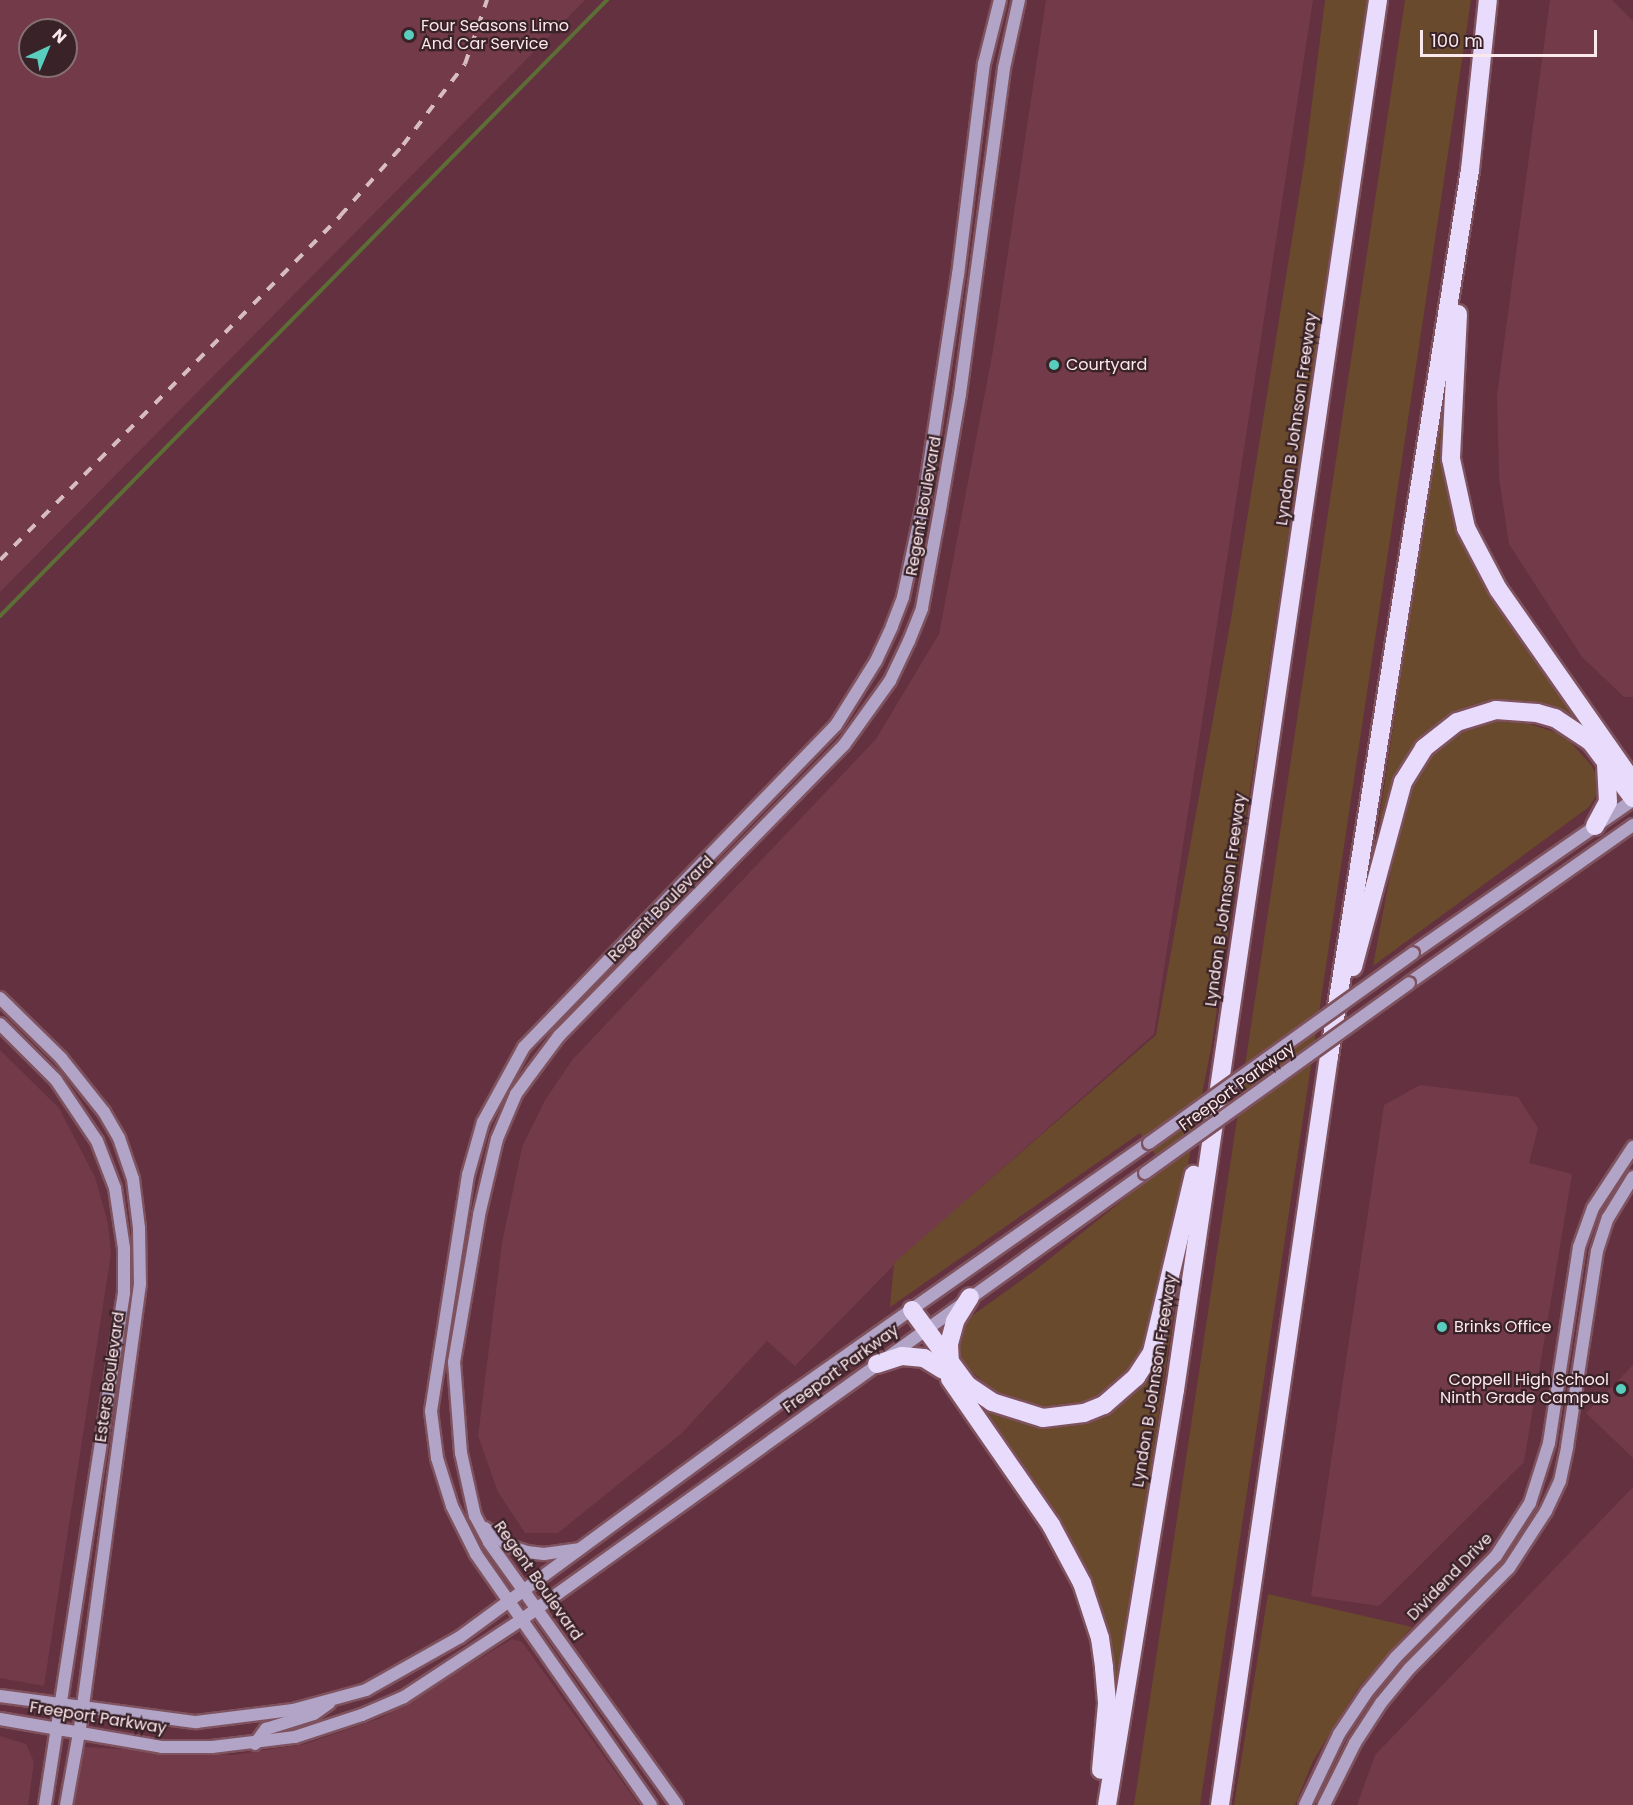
<!DOCTYPE html>
<html>
<head>
<meta charset="utf-8">
<style>
  body { margin:0 }
  #map { position:relative; width:1633px; height:1805px; overflow:hidden; background:#63313f; font-family:Poppins,sans-serif }
  div>[style] { position:absolute }
  .built>* { inset:0; background:#733a4a }
  .green>* { inset:0; background:#6a4a2c }
  .stream>* { height:4px; margin:-2px; padding:0 2px; transform-origin:2px; border-radius:2px; background:#5c6d35 }
  .roads { filter:drop-shadow(2px 0 #7e525e) drop-shadow(-2px 0 #7e525e) drop-shadow(0 2px #7e525e) drop-shadow(0 -2px #7e525e) }
  .secondary>* { height:12px; margin:-6px; padding:0 6px; transform-origin:6px; border-radius:6px; background:#b2a4c6 }
  .highway>* { height:18px; margin:-9px; padding:0 9px; transform-origin:9px; border-radius:9px; background:#e8dbfb }
  .rail>* { height:4px; margin-top:-2px; transform-origin:0; background:repeating-linear-gradient(90deg,#d7bcc3 0 10px,transparent 0 20px) }
  .bridges { filter:drop-shadow(2px 0 #7e525e) drop-shadow(-2px 0 #7e525e) drop-shadow(0 2px #7e525e) drop-shadow(0 -2px #7e525e) }
  .secondary-bridge>* { height:12px; margin:-6px; padding:0 6px; transform-origin:6px; border-radius:6px; background:#b2a4c6 }
  .dots>* { width:16px; height:16px; translate:-50% -50%; box-sizing:border-box; border:3px solid #392228; border-radius:50% }
  span { translate:-50% -50%; white-space:nowrap; text-align:center; line-height:1.15; -webkit-text-stroke:4.5px #392228; paint-order:stroke }
  .poi-label { font-size:16px; color:#fbe8ec }
  .left { translate:0 -50%; text-align:left }
  .right { translate:-100% -50%; text-align:right }
  .street-label { font-size:16px; color:#fbe8ec }
  .north { position:absolute; left:18px; top:18px; width:60px; height:60px; box-sizing:border-box; background:#392228; border:2px solid #877176; border-radius:50%; rotate:44deg; font-size:16px; font-weight:700; line-height:24px; text-align:center; color:#fbe8ec }
  .north::after { content:''; display:block; margin:auto; width:21px; height:27px; background:#59cebe; clip-path:polygon(50% 0,100% 100%,50% 72%,0 100%) }
  .scale { position:absolute; left:1420px; top:30px; width:177px; height:27px; box-sizing:border-box; border:3px solid #fbe8ec; border-top:0; padding-left:8px; font-size:18px; line-height:21px; white-space:nowrap; color:#fbe8ec; -webkit-text-stroke:4px #392228; paint-order:stroke }
</style>
</head>
<body>
<div id="map">
  <div class="built">
    <div style="clip-path:polygon(evenodd,0 0,585px 0,0 592px,0 0,30px 30px,66px 30px,66px 66px,30px 66px,30px 30px)"></div>
    <div style="clip-path:polygon(1046px 0,1313px 0,1154px 1034px,900px 1259px,795px 1366px,767px 1341px,681px 1434px,558px 1533px,525px 1533px,498px 1492px,478px 1436px,502px 1243px,522px 1147px,545px 1100px,573px 1059px,876px 739px,939px 634px,994px 345px)"></div>
    <div style="clip-path:polygon(1550px 0,1612px 0,1633px 21px,1633px 697px,1624px 697px,1582px 657px,1509px 544px,1499px 478px,1497px 395px)"></div>
    <div style="clip-path:polygon(0 1050px,59px 1108px,95px 1177px,108px 1223px,111px 1254px,44px 1686px,0 1678px)"></div>
    <div style="clip-path:polygon(1420px 1085px,1518px 1097px,1538px 1128px,1529px 1163px,1572px 1174px,1524px 1462px,1379px 1606px,1311px 1596px,1384px 1105px)"></div>
    <div style="clip-path:polygon(1633px 1365px,1633px 1458px,1586px 1413px)"></div>
    <div style="clip-path:polygon(1633px 1487px,1633px 1805px,1357px 1805px,1375px 1755px)"></div>
    <div style="clip-path:polygon(512px 1639px,522px 1642px,639px 1805px,70px 1805px,84px 1747px,233px 1755px,305px 1744px,381px 1718px)"></div>
    <div style="clip-path:polygon(0 1736px,26px 1744px,34px 1762px,28px 1805px,0 1805px)"></div>
  </div>
  <div class="green">
    <div style="clip-path:polygon(1325px 0,1369px 0,1211px 1049px,1173px 1239px,1144px 1348px,1133px 1365px,1095px 1399px,1048px 1410px,1024px 1406px,998px 1395px,963px 1364px,957px 1338px,962px 1323px,1037px 1269px,1164px 1167px,1140px 1133px,890px 1307px,894px 1263px,1156px 1035px,1231px 619px,1305px 158px)"></div>
    <div style="clip-path:polygon(1405px 0,1471px 0,1200px 1805px,1134px 1805px)"></div>
    <div style="clip-path:polygon(1439px 420px,1445px 422px,1445px 476px,1461px 536px,1599px 744px,1542px 709px,1454px 718px,1416px 744px,1398px 772px,1385px 823px,1379px 821px)"></div>
    <div style="clip-path:polygon(1514px 719px,1564px 735px,1592px 766px,1597px 778px,1597px 794px,1589px 807px,1373px 966px,1405px 794px,1421px 761px,1464px 726px)"></div>
    <div style="clip-path:polygon(1169px 1305px,1175px 1305px,1116px 1704px,1106px 1630px,968px 1398px,1024px 1420px,1120px 1400px)"></div>
    <div style="clip-path:polygon(1268px 1594px,1412px 1627px,1358px 1688px,1313px 1761px,1295px 1805px,1234px 1805px)"></div>
  </div>
  <div class="stream">
    <div style="left:0;top:616px;width:865px;rotate:-45.42deg"></div>
  </div>
  <div class="roads">
    <div class="secondary">
      <div style="left:1413px;top:953px;width:268px;rotate:-34.8deg"></div>
      <div style="left:1409px;top:983px;width:274px;rotate:-35.2deg"></div>
      <div style="left:0;top:998px;width:86px;rotate:44.5deg"></div>
      <div style="left:61px;top:1058px;width:69px;rotate:51.5deg"></div>
      <div style="left:104px;top:1112px;width:30px;rotate:60deg"></div>
      <div style="left:119px;top:1138px;width:43px;rotate:71.1deg"></div>
      <div style="left:133px;top:1179px;width:49px;rotate:83deg"></div>
      <div style="left:139px;top:1228px;width:56px;rotate:89deg"></div>
      <div style="left:140px;top:1284px;width:453px;rotate:97.7deg"></div>
      <div style="left:79px;top:1733px;width:73px;rotate:100.2deg"></div>
      <div style="left:0;top:1024px;width:79px;rotate:45deg"></div>
      <div style="left:56px;top:1080px;width:73px;rotate:56.1deg"></div>
      <div style="left:97px;top:1141px;width:50px;rotate:69deg"></div>
      <div style="left:115px;top:1188px;width:61px;rotate:81.5deg"></div>
      <div style="left:124px;top:1248px;width:45px;rotate:90deg"></div>
      <div style="left:124px;top:1293px;width:518px;rotate:98.77deg"></div>
      <div style="left:485px;top:1528px;width:30px;rotate:37deg"></div>
      <div style="left:509px;top:1546px;width:19px;rotate:18deg"></div>
      <div style="left:527px;top:1552px;width:17px;rotate:7deg"></div>
      <div style="left:544px;top:1554px;width:35px;rotate:-8deg"></div>
      <div style="left:0;top:1696px;width:198px;rotate:7.6deg"></div>
      <div style="left:196px;top:1722px;width:98px;rotate:-7.1deg"></div>
      <div style="left:293px;top:1710px;width:76px;rotate:-15.3deg"></div>
      <div style="left:366px;top:1690px;width:108px;rotate:-29.4deg"></div>
      <div style="left:460px;top:1637px;width:406px;rotate:-36.3deg"></div>
      <div style="left:787px;top:1397px;width:442px;rotate:-35.1deg"></div>
      <div style="left:0;top:1719px;width:164px;rotate:9.8deg"></div>
      <div style="left:162px;top:1747px;width:50px"></div>
      <div style="left:212px;top:1747px;width:84px;rotate:-6.9deg"></div>
      <div style="left:295px;top:1737px;width:71px;rotate:-18.2deg"></div>
      <div style="left:362px;top:1715px;width:46px;rotate:-23.2deg"></div>
      <div style="left:404px;top:1697px;width:140px;rotate:-33.3deg"></div>
      <div style="left:521px;top:1620px;width:768px;rotate:-35.62deg"></div>
      <div style="left:255px;top:1744px;width:19px;rotate:-54deg"></div>
      <div style="left:266px;top:1729px;width:50px;rotate:-17.4deg"></div>
      <div style="left:314px;top:1714px;width:19px;rotate:-36deg"></div>
      <div style="left:651px;top:1805px;width:306px;rotate:-124.9deg"></div>
      <div style="left:476px;top:1554px;width:54px;rotate:-116.6deg"></div>
      <div style="left:452px;top:1506px;width:50px;rotate:-107.4deg"></div>
      <div style="left:437px;top:1458px;width:47px;rotate:-97.3deg"></div>
      <div style="left:431px;top:1411px;width:239px;rotate:-81.1deg"></div>
      <div style="left:468px;top:1175px;width:55px;rotate:-74.2deg"></div>
      <div style="left:483px;top:1122px;width:85px;rotate:-61.3deg"></div>
      <div style="left:524px;top:1047px;width:448px;rotate:-45.9deg"></div>
      <div style="left:836px;top:725px;width:75px;rotate:-58deg"></div>
      <div style="left:876px;top:661px;width:38px;rotate:-65deg"></div>
      <div style="left:892px;top:626px;width:31px;rotate:-69deg"></div>
      <div style="left:903px;top:597px;width:100px;rotate:-77.9deg"></div>
      <div style="left:924px;top:499px;width:227px;rotate:-81.4deg"></div>
      <div style="left:958px;top:275px;width:213px;rotate:-83deg"></div>
      <div style="left:984px;top:64px;width:66px;rotate:-76deg"></div>
      <div style="left:677px;top:1805px;width:323px;rotate:-125.6deg"></div>
      <div style="left:489px;top:1542px;width:30px;rotate:-118deg"></div>
      <div style="left:475px;top:1516px;width:65px;rotate:-102.5deg"></div>
      <div style="left:461px;top:1453px;width:91px;rotate:-94.4deg"></div>
      <div style="left:454px;top:1362px;width:149px;rotate:-80.3deg"></div>
      <div style="left:479px;top:1215px;width:78px;rotate:-76.7deg"></div>
      <div style="left:497px;top:1139px;width:49px;rotate:-67.1deg"></div>
      <div style="left:516px;top:1094px;width:27px;rotate:-54deg"></div>
      <div style="left:532px;top:1072px;width:45px;rotate:-53.1deg"></div>
      <div style="left:559px;top:1036px;width:407px;rotate:-45.6deg"></div>
      <div style="left:844px;top:745px;width:79px;rotate:-54.3deg"></div>
      <div style="left:890px;top:681px;width:44px;rotate:-64.6deg"></div>
      <div style="left:909px;top:641px;width:35px;rotate:-68deg"></div>
      <div style="left:922px;top:608px;width:106px;rotate:-79.6deg"></div>
      <div style="left:941px;top:504px;width:112px;rotate:-80.2deg"></div>
      <div style="left:960px;top:394px;width:329px;rotate:-82.3deg"></div>
      <div style="left:1004px;top:68px;width:70px;rotate:-77.6deg"></div>
      <div style="left:1305px;top:1805px;width:79px;rotate:-64.4deg"></div>
      <div style="left:1339px;top:1734px;width:50px;rotate:-56.3deg"></div>
      <div style="left:1367px;top:1692px;width:45px;rotate:-50.4deg"></div>
      <div style="left:1396px;top:1657px;width:142px;rotate:-45.3deg"></div>
      <div style="left:1496px;top:1556px;width:63px;rotate:-57.3deg"></div>
      <div style="left:1530px;top:1503px;width:63px;rotate:-72.4deg"></div>
      <div style="left:1549px;top:1443px;width:198px;rotate:-81.3deg"></div>
      <div style="left:1579px;top:1247px;width:41px;rotate:-70.3deg"></div>
      <div style="left:1593px;top:1208px;width:73px;rotate:-56.7deg"></div>
      <div style="left:1324px;top:1805px;width:69px;rotate:-63.4deg"></div>
      <div style="left:1355px;top:1743px;width:48px;rotate:-57deg"></div>
      <div style="left:1381px;top:1703px;width:44px;rotate:-50.5deg"></div>
      <div style="left:1409px;top:1669px;width:142px;rotate:-45.3deg"></div>
      <div style="left:1509px;top:1568px;width:68px;rotate:-57deg"></div>
      <div style="left:1546px;top:1511px;width:33px;rotate:-65deg"></div>
      <div style="left:1560px;top:1481px;width:35px;rotate:-78deg"></div>
      <div style="left:1567px;top:1447px;width:198px;rotate:-81.3deg"></div>
      <div style="left:1597px;top:1251px;width:35px;rotate:-72deg"></div>
      <div style="left:1608px;top:1218px;width:48px;rotate:-58.6deg"></div>
    </div>
    <div class="highway">
      <div style="left:1458px;top:314px;width:145px;rotate:92.8deg"></div>
      <div style="left:1451px;top:459px;width:71px;rotate:77.7deg"></div>
      <div style="left:1466px;top:528px;width:69px;rotate:62.3deg"></div>
      <div style="left:1498px;top:589px;width:236px;rotate:55deg"></div>
      <div style="left:1595px;top:826px;width:27px;rotate:-62deg"></div>
      <div style="left:1608px;top:802px;width:36px;rotate:-93deg"></div>
      <div style="left:1353px;top:967px;width:192px;rotate:-74.9deg"></div>
      <div style="left:1403px;top:782px;width:40px;rotate:-58deg"></div>
      <div style="left:1424px;top:748px;width:42px;rotate:-38.2deg"></div>
      <div style="left:1457px;top:722px;width:41px;rotate:-17.1deg"></div>
      <div style="left:1496px;top:710px;width:41px;rotate:4.2deg"></div>
      <div style="left:1537px;top:713px;width:19px;rotate:16deg"></div>
      <div style="left:1555px;top:718px;width:43px;rotate:33.7deg"></div>
      <div style="left:1591px;top:742px;width:70px;rotate:53.1deg"></div>
      <div style="left:912px;top:1310px;width:93px;rotate:53.7deg"></div>
      <div style="left:967px;top:1385px;width:30px;rotate:34deg"></div>
      <div style="left:992px;top:1402px;width:53px;rotate:17.4deg"></div>
      <div style="left:1043px;top:1418px;width:41px;rotate:-7deg"></div>
      <div style="left:1084px;top:1413px;width:22px;rotate:-22deg"></div>
      <div style="left:1104px;top:1405px;width:43px;rotate:-41.2deg"></div>
      <div style="left:1136px;top:1377px;width:30px;rotate:-57deg"></div>
      <div style="left:1152px;top:1352px;width:182px;rotate:-76.7deg"></div>
      <div style="left:877px;top:1364px;width:26px;rotate:-18deg"></div>
      <div style="left:902px;top:1356px;width:22px;rotate:5deg"></div>
      <div style="left:924px;top:1358px;width:22px;rotate:32deg"></div>
      <div style="left:950px;top:1364px;width:20px;rotate:-93deg"></div>
      <div style="left:949px;top:1344px;width:24px;rotate:-75deg"></div>
      <div style="left:955px;top:1321px;width:28px;rotate:-58deg"></div>
      <div style="left:950px;top:1379px;width:178px;rotate:55.3deg"></div>
      <div style="left:1051px;top:1525px;width:66px;rotate:61.9deg"></div>
      <div style="left:1082px;top:1583px;width:58px;rotate:71.9deg"></div>
      <div style="left:1100px;top:1638px;width:30px;rotate:82deg"></div>
      <div style="left:1104px;top:1668px;width:36px;rotate:85deg"></div>
      <div style="left:1107px;top:1704px;width:66px;rotate:95.2deg"></div>
      <div style="left:1107px;top:1805px;width:421px;rotate:-80.7deg"></div>
      <div style="left:1175px;top:1390px;width:1405px;rotate:-81.69deg"></div>
      <div style="left:1220px;top:1805px;width:757px;rotate:-81.72deg"></div>
      <div style="left:1329px;top:1056px;width:897px;rotate:-80.96deg"></div>
      <div style="left:1470px;top:170px;width:171px;rotate:-84deg"></div>
    </div>
  </div>
  <div class="rail">
    <div style="left:0;top:560px;width:484px;rotate:-45.3deg"></div>
    <div style="left:340px;top:216px;width:95px;rotate:-48.4deg"></div>
    <div style="left:403px;top:145px;width:102px;rotate:-52.6deg"></div>
    <div style="left:465px;top:64px;width:68px;rotate:-71deg"></div>
  </div>
  <div class="bridges">
    <div class="secondary-bridge">
      <div style="left:1149px;top:1143px;width:325px;rotate:-35.7deg"></div>
      <div style="left:1145px;top:1173px;width:325px;rotate:-35.7deg"></div>
    </div>
  </div>
  <div class="dots">
    <div style="left:409px;top:35px;background:#59cebe"></div>
    <div style="left:1054px;top:365px;background:#59cebe"></div>
    <div style="left:1442px;top:1327px;background:#59cebe"></div>
    <div style="left:1621px;top:1389px;background:#59cebe"></div>
  </div>
  <div class="poi-label">
    <span class="left" style="left:421px;top:35px">Four Seasons Limo<br>And Car Service</span>
    <span class="left" style="left:1066px;top:365px">Courtyard</span>
    <span class="left" style="left:1454px;top:1327px">Brinks Office</span>
    <span class="right" style="left:1609px;top:1389px">Coppell High School<br>Ninth Grade Campus</span>
  </div>
  <div class="street-label">
    <span style="left:1297px;top:419px;rotate:-82deg">Lyndon B Johnson Freeway</span>
    <span style="left:924px;top:506px;rotate:-80deg">Regent Boulevard</span>
    <span style="left:1226px;top:900px;rotate:-82deg">Lyndon B Johnson Freeway</span>
    <span style="left:661px;top:909px;rotate:-45deg">Regent Boulevard</span>
    <span style="left:1237px;top:1087px;rotate:-36deg">Freeport Parkway</span>
    <span style="left:841px;top:1369px;rotate:-36deg">Freeport Parkway</span>
    <span style="left:110px;top:1377px;rotate:-82deg">Esters Boulevard</span>
    <span style="left:1155px;top:1381px;rotate:-81deg">Lyndon B Johnson Freeway</span>
    <span style="left:1450px;top:1577px;rotate:-46deg">Dividend Drive</span>
    <span style="left:538px;top:1581px;rotate:55deg">Regent Boulevard</span>
    <span style="left:98px;top:1718px;rotate:9deg">Freeport Parkway</span>
  </div>
  <div class="north">N</div>
  <div class="scale">100 m</div>
</div>
</body>
</html>
